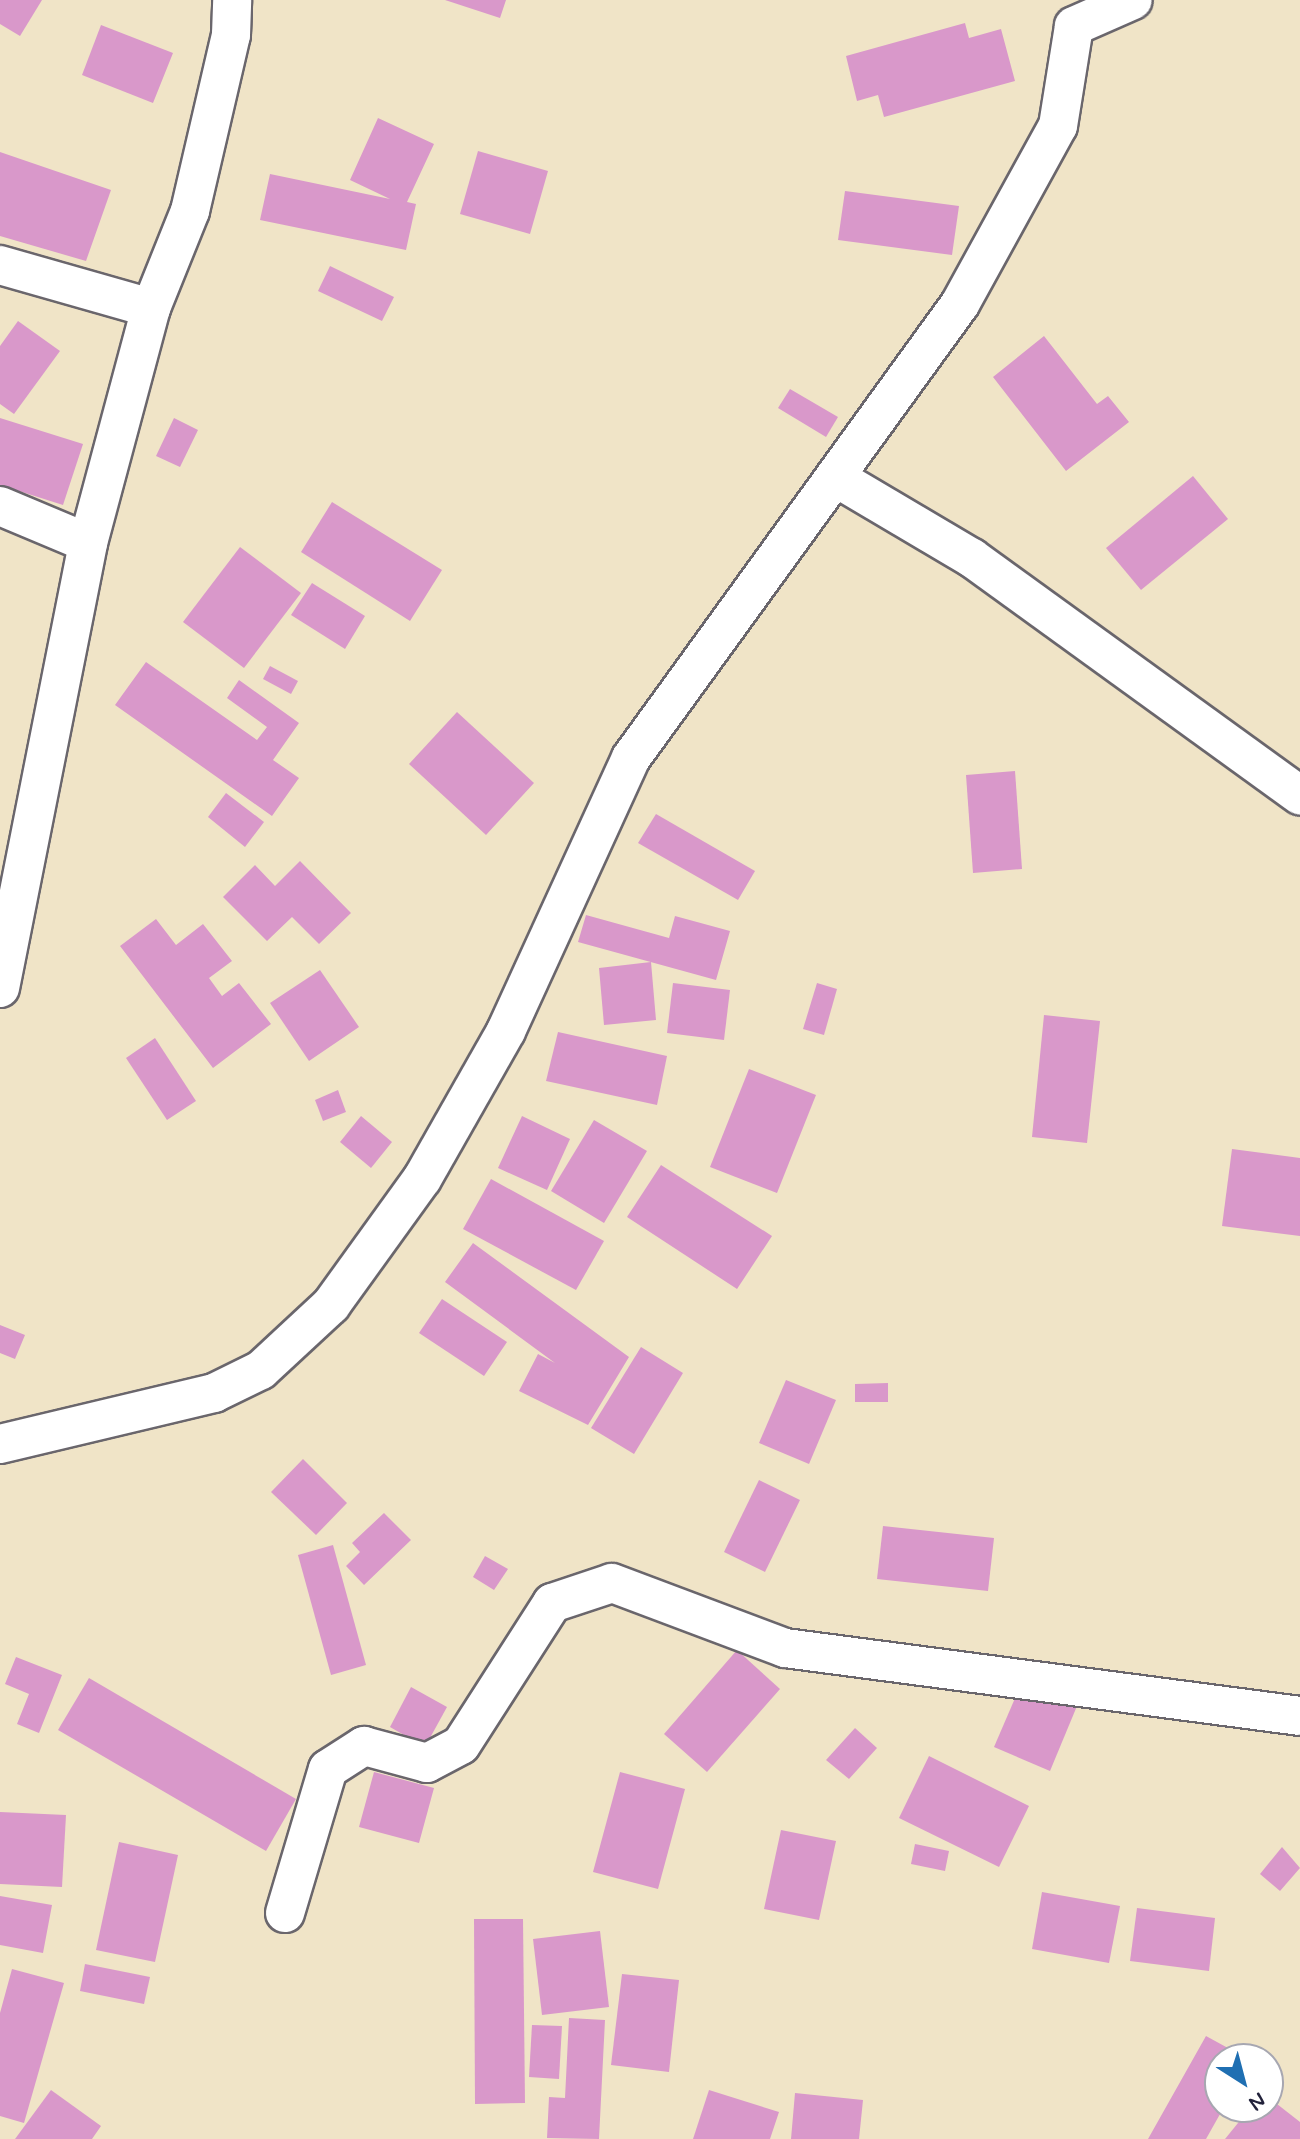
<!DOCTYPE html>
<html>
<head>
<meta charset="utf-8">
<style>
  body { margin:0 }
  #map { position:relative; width:1300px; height:2139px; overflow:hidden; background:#f0e4c7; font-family:Mynerve,sans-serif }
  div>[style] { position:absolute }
  .building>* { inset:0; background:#d998ca }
  .roads { filter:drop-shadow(2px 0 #6a666c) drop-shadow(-2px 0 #6a666c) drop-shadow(0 2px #6a666c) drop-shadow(0 -2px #6a666c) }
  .minor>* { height:38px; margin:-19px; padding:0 19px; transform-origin:19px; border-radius:19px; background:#fff }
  span { translate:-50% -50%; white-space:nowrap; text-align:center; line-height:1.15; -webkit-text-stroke:6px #fff; paint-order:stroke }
  .north { position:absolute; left:1204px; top:2043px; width:80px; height:80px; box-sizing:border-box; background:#fff; border:2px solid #a7a7b1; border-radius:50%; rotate:144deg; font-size:22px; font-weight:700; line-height:32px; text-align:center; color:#22223b }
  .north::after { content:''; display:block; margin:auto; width:28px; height:36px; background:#1f6fb2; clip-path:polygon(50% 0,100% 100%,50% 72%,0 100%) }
</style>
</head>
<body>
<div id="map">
  <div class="building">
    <div style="clip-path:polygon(0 0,42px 0,20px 36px,0 24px)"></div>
    <div style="clip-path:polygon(445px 0,506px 0,500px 18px)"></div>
    <div style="clip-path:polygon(965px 23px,969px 38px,1001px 29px,1015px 81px,884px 117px,878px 95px,857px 101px,846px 56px)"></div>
    <div style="clip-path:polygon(101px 25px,173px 53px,153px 103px,82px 75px)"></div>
    <div style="clip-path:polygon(378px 118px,434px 144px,407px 202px,416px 204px,406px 250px,260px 220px,270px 174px,390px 199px,350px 180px)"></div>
    <div style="clip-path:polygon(478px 151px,548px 171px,530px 234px,460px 214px)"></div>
    <div style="clip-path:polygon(0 152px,111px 190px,86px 261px,0 236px)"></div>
    <div style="clip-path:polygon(845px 191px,959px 206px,952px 255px,838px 240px)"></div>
    <div style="clip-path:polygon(330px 266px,394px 297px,382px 321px,318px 291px)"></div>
    <div style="clip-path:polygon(18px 321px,60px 351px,14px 414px,0 404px,0 346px)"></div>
    <div style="clip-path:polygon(1044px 336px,1097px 404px,1108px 396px,1129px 422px,1066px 471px,993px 377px)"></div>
    <div style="clip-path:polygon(790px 389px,838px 417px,826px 437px,778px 408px)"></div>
    <div style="clip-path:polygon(0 418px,83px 444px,63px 505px,0 485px)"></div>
    <div style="clip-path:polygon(174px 418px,198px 430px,180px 467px,156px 456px)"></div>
    <div style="clip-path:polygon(1193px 476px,1228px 519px,1141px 590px,1106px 548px)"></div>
    <div style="clip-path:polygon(332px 502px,442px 570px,410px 621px,301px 552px)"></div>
    <div style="clip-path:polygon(240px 547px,301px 593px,244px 668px,183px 622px)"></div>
    <div style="clip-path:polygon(312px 583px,365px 616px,345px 649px,291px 615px)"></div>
    <div style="clip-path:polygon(146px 662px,257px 740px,267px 727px,227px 698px,239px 680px,299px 723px,273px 760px,299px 778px,272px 816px,115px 705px)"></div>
    <div style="clip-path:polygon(270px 666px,298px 681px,291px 694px,263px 679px)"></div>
    <div style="clip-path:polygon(457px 712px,534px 783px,486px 835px,409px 764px)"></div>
    <div style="clip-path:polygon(1015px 771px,1022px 869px,973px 873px,966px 775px)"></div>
    <div style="clip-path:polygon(226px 793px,264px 822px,245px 847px,208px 817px)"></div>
    <div style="clip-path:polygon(656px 814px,755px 871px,738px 900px,638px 843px)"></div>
    <div style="clip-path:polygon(300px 861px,351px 913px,319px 944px,292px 917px,267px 941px,223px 897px,255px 865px,275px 886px)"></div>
    <div style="clip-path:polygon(586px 915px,669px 938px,675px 916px,730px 931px,716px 980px,578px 942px)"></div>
    <div style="clip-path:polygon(156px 919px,176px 945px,203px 924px,232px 961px,209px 978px,222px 996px,239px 983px,271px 1024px,213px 1068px,120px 946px)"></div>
    <div style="clip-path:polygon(651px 962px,656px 1020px,604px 1025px,599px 968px)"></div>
    <div style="clip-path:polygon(320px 970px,359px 1027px,309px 1061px,270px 1003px)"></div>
    <div style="clip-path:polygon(673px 983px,730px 990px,724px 1040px,667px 1033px)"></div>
    <div style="clip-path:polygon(817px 983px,837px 989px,824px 1035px,803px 1029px)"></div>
    <div style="clip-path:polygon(1044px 1015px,1100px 1021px,1087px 1143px,1032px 1137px)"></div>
    <div style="clip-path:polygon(558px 1032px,667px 1056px,657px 1105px,546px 1081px)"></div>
    <div style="clip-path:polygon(155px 1038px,196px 1101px,167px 1120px,126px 1058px)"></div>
    <div style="clip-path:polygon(749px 1069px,816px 1095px,777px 1193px,710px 1167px)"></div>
    <div style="clip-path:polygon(338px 1090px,346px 1112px,323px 1121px,315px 1100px)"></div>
    <div style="clip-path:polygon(361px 1116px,392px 1142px,371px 1168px,340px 1142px)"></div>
    <div style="clip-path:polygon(522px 1116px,570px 1139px,547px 1190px,498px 1168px)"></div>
    <div style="clip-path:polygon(594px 1120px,647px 1151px,604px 1223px,551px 1191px)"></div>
    <div style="clip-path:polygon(1232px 1149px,1300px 1158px,1300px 1236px,1222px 1226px)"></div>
    <div style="clip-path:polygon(661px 1165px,772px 1236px,737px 1289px,627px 1217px)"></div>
    <div style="clip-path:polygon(491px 1179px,604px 1241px,576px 1290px,463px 1229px)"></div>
    <div style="clip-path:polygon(473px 1243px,629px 1357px,588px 1425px,519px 1391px,538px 1354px,555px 1363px,445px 1282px)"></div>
    <div style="clip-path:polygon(442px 1299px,507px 1342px,484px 1376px,419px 1333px)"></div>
    <div style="clip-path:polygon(0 1325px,25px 1335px,15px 1359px,0 1353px)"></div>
    <div style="clip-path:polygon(641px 1347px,683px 1373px,634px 1454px,591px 1428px)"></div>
    <div style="clip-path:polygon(786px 1380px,836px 1400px,809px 1464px,759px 1443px)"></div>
    <div style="clip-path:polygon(888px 1383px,888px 1402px,855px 1402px,855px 1384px)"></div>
    <div style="clip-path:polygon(303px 1459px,347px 1503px,316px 1535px,271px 1492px)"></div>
    <div style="clip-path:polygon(759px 1480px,800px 1500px,765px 1572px,724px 1552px)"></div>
    <div style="clip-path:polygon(384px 1513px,411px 1540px,364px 1585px,346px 1566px,360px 1552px,352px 1543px)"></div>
    <div style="clip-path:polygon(883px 1526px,994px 1538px,988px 1591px,877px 1579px)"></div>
    <div style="clip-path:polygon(333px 1545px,366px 1665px,331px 1675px,298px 1555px)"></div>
    <div style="clip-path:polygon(485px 1556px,508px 1569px,494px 1590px,473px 1577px)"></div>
    <div style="clip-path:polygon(737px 1650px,780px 1689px,707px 1772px,664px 1734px)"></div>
    <div style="clip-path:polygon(16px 1657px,62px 1675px,39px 1733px,17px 1724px,29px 1694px,5px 1684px)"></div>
    <div style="clip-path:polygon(89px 1678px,296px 1799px,266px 1851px,58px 1730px)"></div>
    <div style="clip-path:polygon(1022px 1682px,1077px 1706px,1050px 1771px,994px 1747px)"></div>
    <div style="clip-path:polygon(411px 1687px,447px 1707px,425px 1747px,390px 1727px)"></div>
    <div style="clip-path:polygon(855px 1728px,877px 1748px,849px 1779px,826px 1760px)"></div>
    <div style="clip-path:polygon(929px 1756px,1029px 1806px,999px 1867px,899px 1818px)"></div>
    <div style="clip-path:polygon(374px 1772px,434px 1788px,419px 1843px,359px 1827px)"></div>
    <div style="clip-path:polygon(620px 1772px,685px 1789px,658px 1889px,593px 1872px)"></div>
    <div style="clip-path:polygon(0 1812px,66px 1815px,62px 1887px,0 1884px)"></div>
    <div style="clip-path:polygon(781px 1830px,836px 1841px,819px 1920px,764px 1909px)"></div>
    <div style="clip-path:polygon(119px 1842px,178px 1855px,155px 1962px,96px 1950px)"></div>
    <div style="clip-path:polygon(915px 1844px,949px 1851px,945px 1871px,911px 1864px)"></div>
    <div style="clip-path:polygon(1282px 1847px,1300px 1868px,1280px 1891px,1260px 1874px)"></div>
    <div style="clip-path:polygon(1042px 1892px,1120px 1906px,1109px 1963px,1032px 1949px)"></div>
    <div style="clip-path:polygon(0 1896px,52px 1905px,43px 1953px,0 1945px)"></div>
    <div style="clip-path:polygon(1137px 1908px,1215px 1918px,1209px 1971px,1130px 1961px)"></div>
    <div style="clip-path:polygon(474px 1919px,523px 1919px,525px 2103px,475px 2104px)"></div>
    <div style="clip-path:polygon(600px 1931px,609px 2007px,542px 2015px,533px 1939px)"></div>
    <div style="clip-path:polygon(85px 1964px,150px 1977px,144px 2004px,80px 1991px)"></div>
    <div style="clip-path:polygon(12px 1969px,64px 1983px,24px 2123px,0 2116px,0 2013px)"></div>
    <div style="clip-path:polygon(622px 1974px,679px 1980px,669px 2072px,611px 2065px)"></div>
    <div style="clip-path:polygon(569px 2018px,605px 2020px,599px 2139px,547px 2138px,549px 2097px,565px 2098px)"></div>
    <div style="clip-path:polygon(532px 2025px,562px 2026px,559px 2079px,529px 2077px)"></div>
    <div style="clip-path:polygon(1206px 2036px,1248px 2059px,1220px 2059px,1224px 2107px,1206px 2139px,1148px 2139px)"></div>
    <div style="clip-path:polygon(51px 2090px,101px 2126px,92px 2139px,15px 2139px)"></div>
    <div style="clip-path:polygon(709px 2090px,779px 2112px,770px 2139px,693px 2139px)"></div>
    <div style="clip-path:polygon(795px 2093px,863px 2100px,859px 2139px,791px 2139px)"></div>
    <div style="clip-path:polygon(1268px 2097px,1300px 2122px,1300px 2139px,1225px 2139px,1251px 2107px,1268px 2107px)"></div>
  </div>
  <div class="roads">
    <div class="minor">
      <div style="left:0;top:265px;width:157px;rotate:15.9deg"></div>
      <div style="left:835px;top:477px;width:159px;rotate:30.6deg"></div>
      <div style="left:972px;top:558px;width:405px;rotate:35.9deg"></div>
      <div style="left:0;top:506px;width:95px;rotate:22.8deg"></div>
      <div style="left:0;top:988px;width:454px;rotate:-78.8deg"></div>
      <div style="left:88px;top:543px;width:243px;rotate:-75deg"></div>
      <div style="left:151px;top:308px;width:105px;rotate:-68.1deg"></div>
      <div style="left:190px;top:211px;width:181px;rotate:-76.9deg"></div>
      <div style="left:231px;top:35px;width:35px;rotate:-88deg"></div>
      <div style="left:0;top:1444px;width:220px;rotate:-13.4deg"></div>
      <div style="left:214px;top:1393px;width:52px;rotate:-26.1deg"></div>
      <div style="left:261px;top:1370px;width:96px;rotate:-42.9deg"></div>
      <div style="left:331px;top:1305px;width:155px;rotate:-54.2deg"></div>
      <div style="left:422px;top:1179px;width:170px;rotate:-60.4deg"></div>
      <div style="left:506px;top:1031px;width:300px;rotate:-65.4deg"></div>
      <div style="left:631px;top:758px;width:561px;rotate:-54.07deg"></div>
      <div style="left:960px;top:304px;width:203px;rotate:-61.2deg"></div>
      <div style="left:1058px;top:126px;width:101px;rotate:-80.9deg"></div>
      <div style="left:1074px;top:26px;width:64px;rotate:-23.8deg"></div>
      <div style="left:285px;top:1913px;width:150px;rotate:-73.4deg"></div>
      <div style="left:328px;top:1769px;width:43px;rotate:-32.6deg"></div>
      <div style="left:364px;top:1746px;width:65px;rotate:15.1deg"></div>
      <div style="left:427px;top:1763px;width:38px;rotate:-28deg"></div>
      <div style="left:461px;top:1745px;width:169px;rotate:-57.3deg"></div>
      <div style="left:552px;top:1603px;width:63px;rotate:-18.4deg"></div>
      <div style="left:612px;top:1583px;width:185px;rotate:20.6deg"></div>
      <div style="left:785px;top:1648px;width:519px;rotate:7.52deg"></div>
    </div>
  </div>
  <div class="north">N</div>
</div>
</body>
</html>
